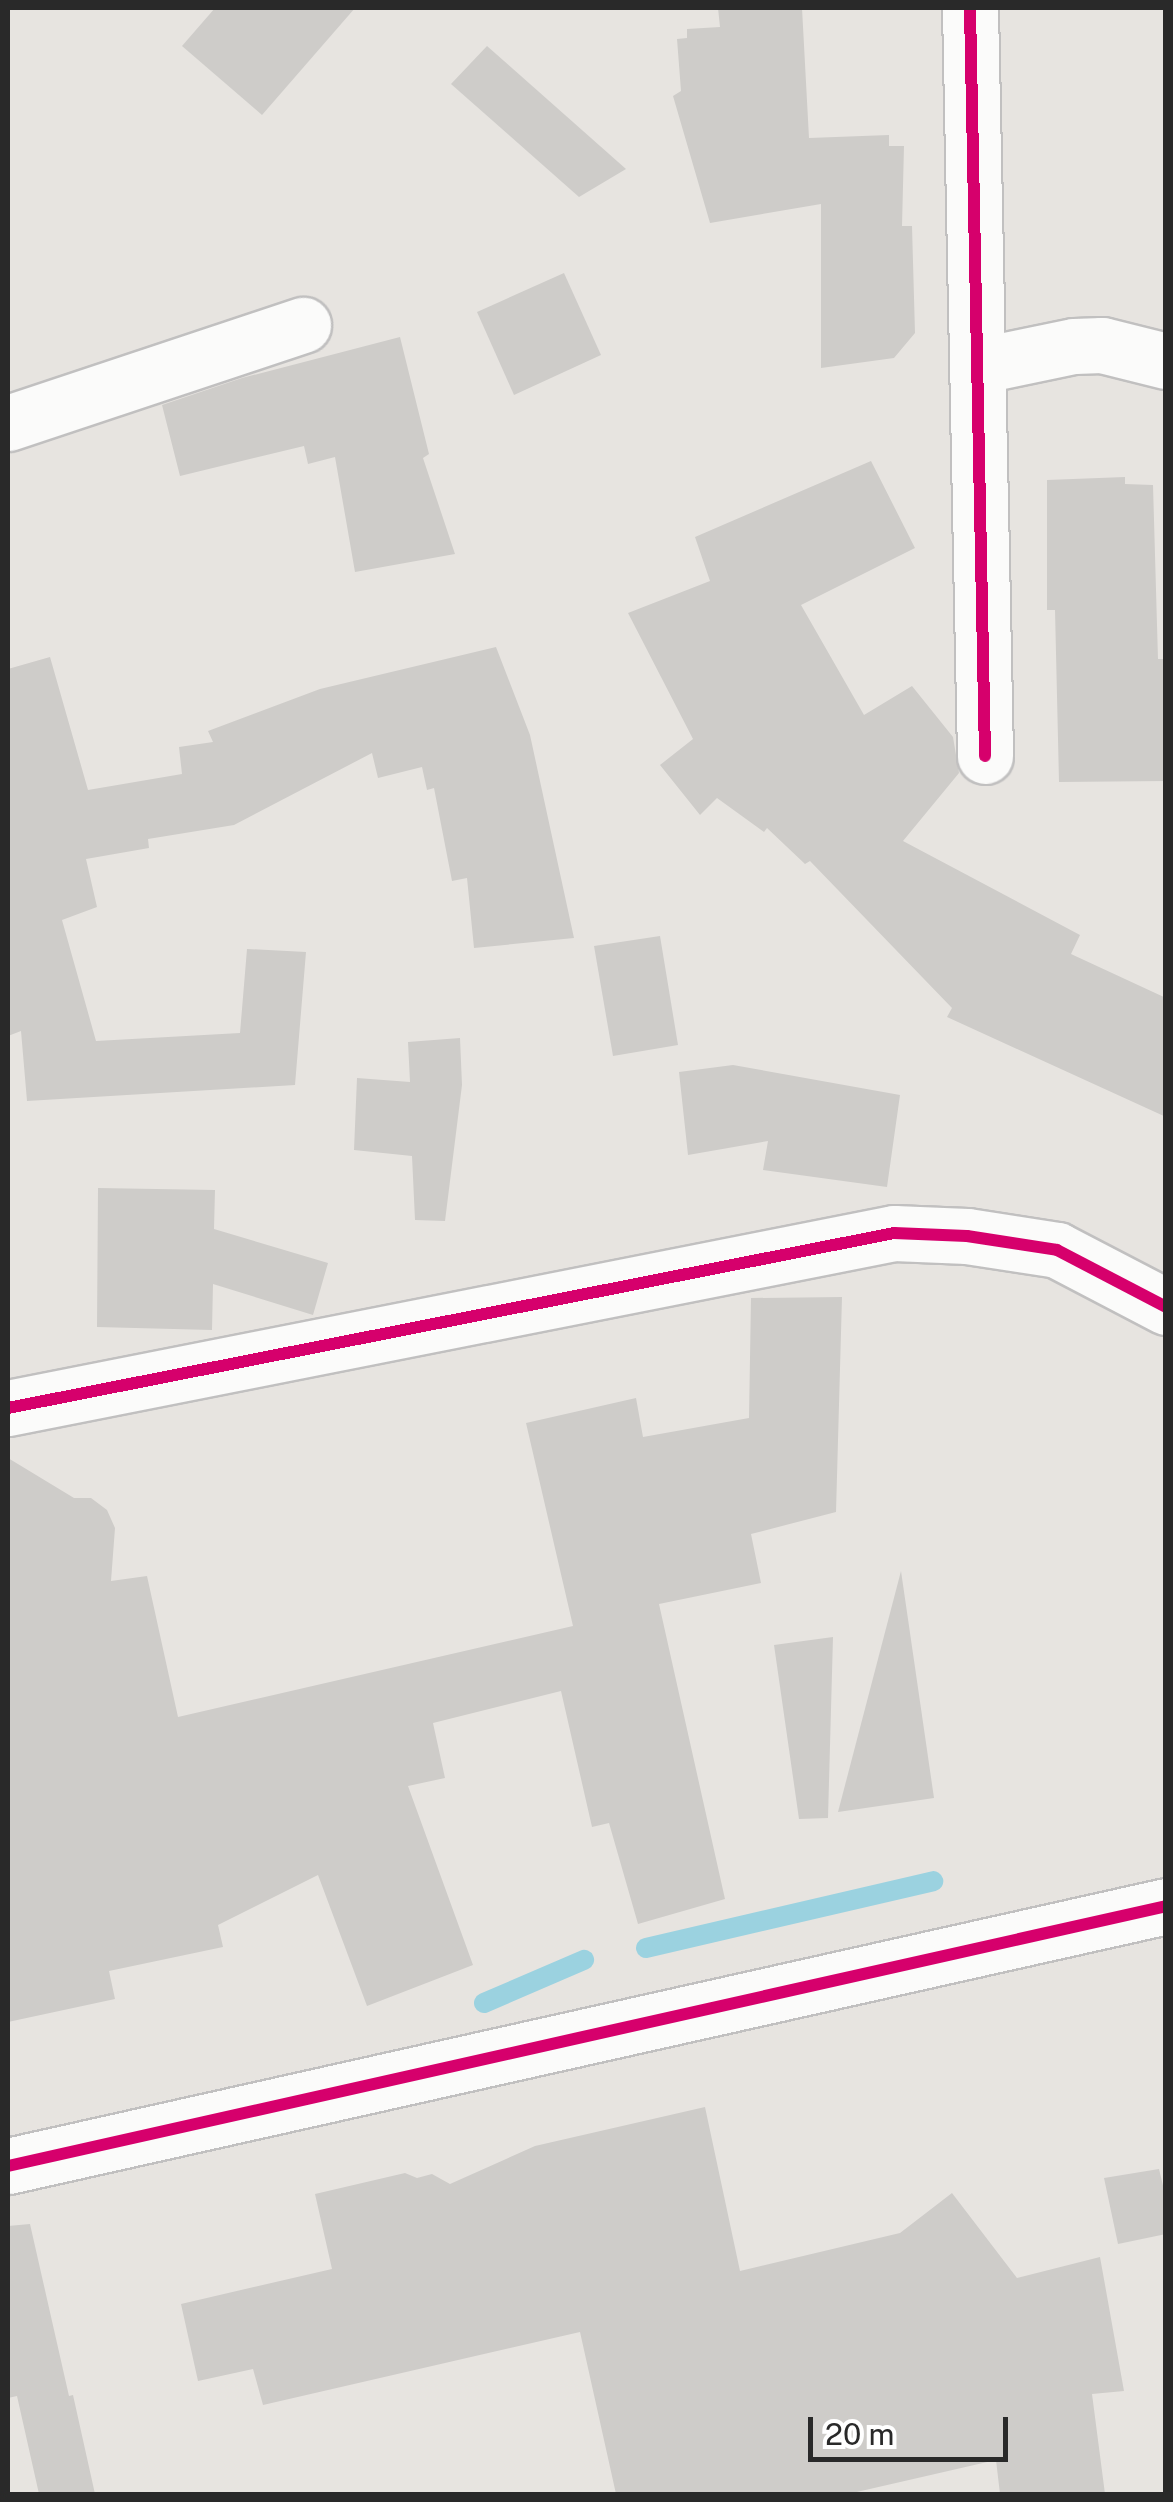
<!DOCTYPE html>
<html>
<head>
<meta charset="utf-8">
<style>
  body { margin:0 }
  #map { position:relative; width:1173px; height:2502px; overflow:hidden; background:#e7e4e0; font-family:"Public Sans",sans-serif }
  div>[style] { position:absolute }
  .stream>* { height:20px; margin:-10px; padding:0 10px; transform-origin:10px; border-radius:10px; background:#9bd2e0 }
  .building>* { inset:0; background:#ceccc9 }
  .roads { filter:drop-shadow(2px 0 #c1c0c0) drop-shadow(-2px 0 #c1c0c0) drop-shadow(0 2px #c1c0c0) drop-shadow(0 -2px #c1c0c0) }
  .street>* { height:55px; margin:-27.5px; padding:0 27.5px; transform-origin:27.5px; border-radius:27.5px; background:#fbfbfa }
  .cycleway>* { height:12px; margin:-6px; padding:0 6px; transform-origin:6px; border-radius:6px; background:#d6006c }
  span { translate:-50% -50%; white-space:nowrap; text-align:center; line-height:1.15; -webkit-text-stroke:10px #fff; paint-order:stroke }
  .frame { position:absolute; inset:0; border:10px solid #292929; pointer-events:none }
  .scale { position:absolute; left:808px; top:2417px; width:200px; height:45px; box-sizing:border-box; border:5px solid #292929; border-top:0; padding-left:12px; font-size:30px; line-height:35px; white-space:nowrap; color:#292929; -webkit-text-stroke:8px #fff; paint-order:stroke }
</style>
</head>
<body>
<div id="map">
  <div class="stream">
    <div style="left:646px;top:1948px;width:295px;rotate:-13.1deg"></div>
    <div style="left:484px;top:2003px;width:109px;rotate:-23.3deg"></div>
  </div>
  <div class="building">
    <div style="clip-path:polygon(215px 8px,355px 8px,262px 115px,182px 46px)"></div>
    <div style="clip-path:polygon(718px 8px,802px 8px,809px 138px,889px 135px,889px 146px,904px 146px,902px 226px,912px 226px,915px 333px,894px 358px,821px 368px,821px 204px,710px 223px,673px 96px,681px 91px,677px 39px,687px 38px,687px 29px,720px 27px)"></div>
    <div style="clip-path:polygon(487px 46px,626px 169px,579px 197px,451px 84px)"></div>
    <div style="clip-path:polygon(564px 273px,601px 355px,514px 395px,477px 312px)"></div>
    <div style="clip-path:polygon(400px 337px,429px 454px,423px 458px,455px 554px,355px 572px,335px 457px,308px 464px,304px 446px,180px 476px,162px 405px,242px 378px)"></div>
    <div style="clip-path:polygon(871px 461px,915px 548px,801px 605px,864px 715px,912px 686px,953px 737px,959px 773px,903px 841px,1080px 935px,1071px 954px,1166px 998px,1166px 1117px,947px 1017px,952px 1008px,810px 861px,805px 864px,767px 828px,764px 832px,717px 798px,700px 815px,660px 765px,693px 739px,628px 613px,710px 581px,695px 537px)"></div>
    <div style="clip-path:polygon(1125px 477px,1125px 484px,1153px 485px,1158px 659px,1166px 659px,1166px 781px,1059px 782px,1055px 610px,1047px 610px,1047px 480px)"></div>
    <div style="clip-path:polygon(496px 647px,530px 735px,574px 938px,474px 948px,467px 878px,452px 881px,434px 788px,427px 790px,422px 767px,378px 778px,372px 753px,234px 825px,148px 839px,149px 848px,86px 859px,97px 907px,62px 920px,96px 1041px,240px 1033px,247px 949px,306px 952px,295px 1085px,27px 1101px,21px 1031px,8px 1036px,8px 669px,50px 657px,88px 790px,182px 774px,179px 747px,213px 742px,208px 731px,320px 689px)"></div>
    <div style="clip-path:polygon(660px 936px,678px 1045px,613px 1056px,594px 946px)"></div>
    <div style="clip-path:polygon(460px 1038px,462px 1085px,445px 1221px,415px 1220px,412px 1156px,354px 1150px,357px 1078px,410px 1082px,408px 1042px)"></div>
    <div style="clip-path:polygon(733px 1065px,900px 1095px,887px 1187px,763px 1170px,768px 1141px,688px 1155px,679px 1072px)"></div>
    <div style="clip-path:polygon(98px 1188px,215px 1190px,214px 1229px,328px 1263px,313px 1315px,213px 1284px,212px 1330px,97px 1327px)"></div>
    <div style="clip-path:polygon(842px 1297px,836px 1512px,751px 1534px,761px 1583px,659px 1604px,725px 1899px,638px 1924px,609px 1823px,592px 1827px,561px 1691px,433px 1723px,445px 1778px,408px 1786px,473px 1965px,367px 2006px,318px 1875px,218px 1925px,223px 1947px,109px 1971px,115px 1999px,8px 2022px,8px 1458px,74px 1498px,91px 1498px,107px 1510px,115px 1528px,111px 1581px,147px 1576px,178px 1717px,573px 1626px,526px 1423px,636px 1398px,643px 1437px,749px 1418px,751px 1298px)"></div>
    <div style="clip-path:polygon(901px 1571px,934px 1798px,838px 1812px)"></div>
    <div style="clip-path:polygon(833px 1637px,828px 1818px,799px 1819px,774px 1645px)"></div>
    <div style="clip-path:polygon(705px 2107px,740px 2271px,900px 2233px,952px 2193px,1017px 2278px,1100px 2257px,1124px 2391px,1092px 2394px,1105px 2494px,1000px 2494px,996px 2460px,848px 2494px,616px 2494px,580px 2332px,263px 2405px,253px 2369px,198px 2381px,181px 2304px,332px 2269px,315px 2194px,405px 2173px,417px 2178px,432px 2174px,450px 2184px,535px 2146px)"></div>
    <div style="clip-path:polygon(1159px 2169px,1166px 2198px,1166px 2234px,1118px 2244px,1104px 2178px)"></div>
    <div style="clip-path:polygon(30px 2224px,69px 2396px,73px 2395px,95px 2494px,39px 2494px,17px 2396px,8px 2398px,8px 2226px)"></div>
  </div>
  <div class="roads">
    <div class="street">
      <div style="left:970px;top:8px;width:748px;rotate:88.85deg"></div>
      <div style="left:977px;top:366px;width:99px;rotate:-11.7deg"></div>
      <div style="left:1074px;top:346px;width:28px;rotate:-2deg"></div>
      <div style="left:1102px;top:345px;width:66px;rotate:14deg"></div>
      <div style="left:8px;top:423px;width:311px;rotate:-18.4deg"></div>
      <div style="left:8px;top:1408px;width:903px;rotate:-11.17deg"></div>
      <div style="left:894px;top:1233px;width:73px;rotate:2.4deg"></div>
      <div style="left:967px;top:1236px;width:91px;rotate:8.8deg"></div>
      <div style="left:1057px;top:1250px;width:123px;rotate:27.6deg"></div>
      <div style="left:8px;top:2166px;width:1187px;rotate:-12.65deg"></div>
    </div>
  </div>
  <div class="cycleway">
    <div style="left:970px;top:8px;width:748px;rotate:88.85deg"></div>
    <div style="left:8px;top:1408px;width:903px;rotate:-11.17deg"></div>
    <div style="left:894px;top:1233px;width:73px;rotate:2.4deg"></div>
    <div style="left:967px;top:1236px;width:91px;rotate:8.8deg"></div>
    <div style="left:1057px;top:1250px;width:123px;rotate:27.6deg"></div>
    <div style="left:8px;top:2166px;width:1187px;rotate:-12.65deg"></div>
  </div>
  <div class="frame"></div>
  <div class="scale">20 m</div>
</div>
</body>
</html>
